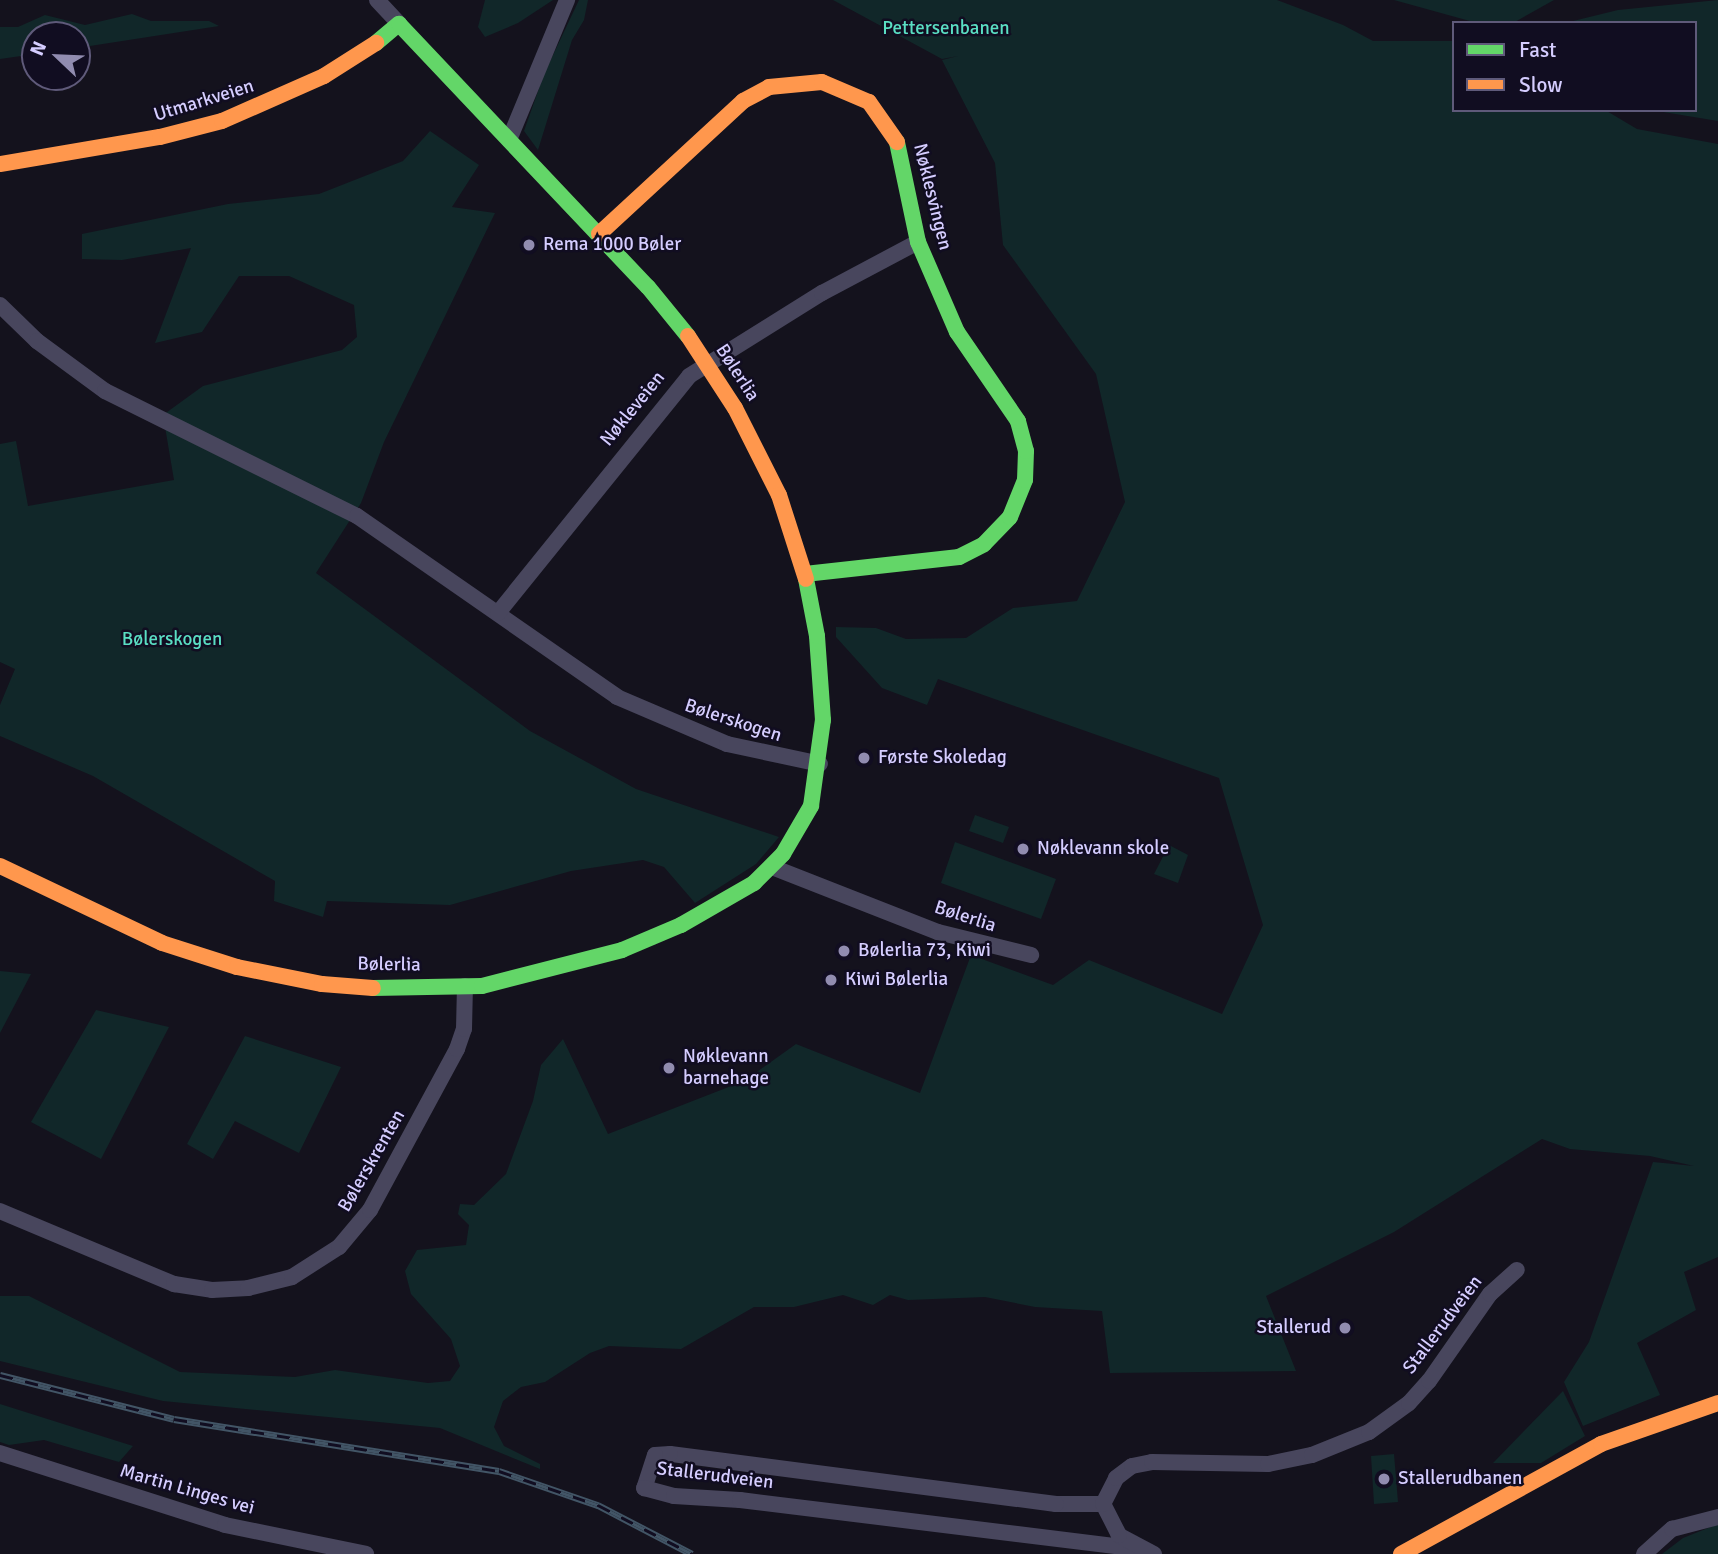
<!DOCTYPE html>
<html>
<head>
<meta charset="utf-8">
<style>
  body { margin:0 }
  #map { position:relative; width:1718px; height:1554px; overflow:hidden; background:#14121d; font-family:Signika,sans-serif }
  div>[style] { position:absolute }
  .green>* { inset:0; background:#112729 }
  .street>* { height:16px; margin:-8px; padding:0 8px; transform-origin:8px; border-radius:8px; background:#48465d }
  .fast>* { height:16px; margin:-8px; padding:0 8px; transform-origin:8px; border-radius:8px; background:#63d668 }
  .slow>* { height:16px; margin:-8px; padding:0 8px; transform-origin:8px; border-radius:8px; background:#ff974d }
  .rail>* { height:7px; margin-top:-3.5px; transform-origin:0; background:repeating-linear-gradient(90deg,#110d21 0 13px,#425566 0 26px); box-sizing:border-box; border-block:2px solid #425566 }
  .dots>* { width:19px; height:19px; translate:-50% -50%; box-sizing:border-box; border:4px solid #110d21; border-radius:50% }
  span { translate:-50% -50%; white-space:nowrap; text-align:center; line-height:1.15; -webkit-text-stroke:5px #110d21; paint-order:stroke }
  .park-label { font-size:19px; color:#5adec3 }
  .street-label { font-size:19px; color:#d5cdff }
  .poi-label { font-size:19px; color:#d5cdff }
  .left { translate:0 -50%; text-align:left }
  .right { translate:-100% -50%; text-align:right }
  .legend { position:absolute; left:1452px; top:21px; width:245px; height:91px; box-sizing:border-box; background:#110d21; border:2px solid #5f5a7a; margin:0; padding:9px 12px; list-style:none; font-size:21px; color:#d5cdff }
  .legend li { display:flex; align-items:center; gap:14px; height:35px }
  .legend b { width:35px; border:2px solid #5f5a7a }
  .north { position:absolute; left:21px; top:21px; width:70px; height:70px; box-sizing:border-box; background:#110d21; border:2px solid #5f5a7a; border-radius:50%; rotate:293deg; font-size:19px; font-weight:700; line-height:28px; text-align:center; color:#d5cdff }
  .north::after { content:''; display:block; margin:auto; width:24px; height:32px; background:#918cb0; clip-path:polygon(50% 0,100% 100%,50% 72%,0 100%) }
</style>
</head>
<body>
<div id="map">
  <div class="green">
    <div style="clip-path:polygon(485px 0,553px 0,518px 23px,485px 37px,478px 27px)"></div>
    <div style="clip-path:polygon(579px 0,588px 0,584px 20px,572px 40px,538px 150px,524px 131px,544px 74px)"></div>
    <div style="clip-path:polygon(833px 0,1277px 0,1343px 25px,1373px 41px,1454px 41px,1454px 110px,1605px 110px,1637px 129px,1718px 144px,1718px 1257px,1684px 1272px,1696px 1310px,1637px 1343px,1660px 1395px,1583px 1426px,1564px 1382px,1589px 1342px,1653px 1162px,1694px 1166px,1650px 1156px,1570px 1149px,1542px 1139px,1394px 1232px,1266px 1296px,1296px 1371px,1110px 1373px,1102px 1311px,1035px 1307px,985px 1297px,908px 1300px,890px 1295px,873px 1305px,843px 1295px,794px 1307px,754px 1307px,681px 1349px,609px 1346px,590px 1353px,545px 1382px,521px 1387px,503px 1401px,494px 1427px,504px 1446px,540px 1464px,540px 1469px,440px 1428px,163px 1401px,0 1361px,0 1296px,29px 1296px,180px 1372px,295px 1377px,335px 1370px,428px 1383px,450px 1381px,460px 1366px,451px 1339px,411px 1294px,405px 1271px,417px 1250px,466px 1245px,469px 1225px,458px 1214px,460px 1204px,474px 1205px,506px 1174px,533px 1101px,541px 1065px,563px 1039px,608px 1134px,744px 1081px,796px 1044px,920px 1093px,971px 955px,1053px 985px,1089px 960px,1222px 1014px,1263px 925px,1219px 778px,938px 679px,927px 705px,882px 688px,836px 637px,836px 627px,876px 628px,906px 639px,966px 638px,1013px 608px,1077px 601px,1125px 502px,1096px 374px,1003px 245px,995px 163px,942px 60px,958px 56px,942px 59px)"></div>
    <div style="clip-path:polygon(1394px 0,1554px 0,1513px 23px,1477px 23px)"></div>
    <div style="clip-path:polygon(1718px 0,1718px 121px,1651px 110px,1695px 110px,1695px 23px,1565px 23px,1618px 10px)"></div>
    <div style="clip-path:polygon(132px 14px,151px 21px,209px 21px,219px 26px,77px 48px,77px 35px,35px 35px,35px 54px,0 59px,0 27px,18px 27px,45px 15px,85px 25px)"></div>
    <div style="clip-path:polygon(430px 131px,479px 165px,452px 207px,495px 213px,384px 442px,361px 503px,316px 573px,530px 731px,636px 789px,779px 837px,756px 864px,695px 903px,664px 867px,643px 860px,571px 871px,450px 905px,327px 901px,323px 917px,274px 901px,275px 881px,93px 776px,0 736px,0 705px,15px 669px,0 662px,0 444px,16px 441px,28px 506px,174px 480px,163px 415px,203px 386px,342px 350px,357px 337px,354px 305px,289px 276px,239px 276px,202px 332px,155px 343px,191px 248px,122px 260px,82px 259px,82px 234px,228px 204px,319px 194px,403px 161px)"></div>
    <div style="clip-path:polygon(975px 815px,1009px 827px,1003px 843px,969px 831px)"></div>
    <div style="clip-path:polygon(955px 842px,1056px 879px,1041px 919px,941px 883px)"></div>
    <div style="clip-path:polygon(1169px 845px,1188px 855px,1178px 883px,1154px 874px)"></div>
    <div style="clip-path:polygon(0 971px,31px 974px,0 1033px)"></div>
    <div style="clip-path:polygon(96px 1010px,169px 1027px,101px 1159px,31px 1122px)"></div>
    <div style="clip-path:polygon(245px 1036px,341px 1067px,299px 1153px,235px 1121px,213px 1159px,187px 1144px)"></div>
    <div style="clip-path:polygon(1563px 1391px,1585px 1436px,1541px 1463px,1493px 1463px)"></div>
    <div style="clip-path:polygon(0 1404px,133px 1446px,119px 1462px,44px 1440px,9px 1445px,0 1442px)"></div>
    <div style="clip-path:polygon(1394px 1454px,1398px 1502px,1374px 1504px,1371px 1456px)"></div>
    <div style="clip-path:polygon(1718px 1524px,1718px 1554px,1662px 1554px,1683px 1538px)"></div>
  </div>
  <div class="street">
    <div style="left:377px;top:0;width:33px;rotate:47deg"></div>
    <div style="left:509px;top:140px;width:152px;rotate:-67.5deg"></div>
    <div style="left:0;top:305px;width:52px;rotate:44.2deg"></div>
    <div style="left:37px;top:341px;width:84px;rotate:36.3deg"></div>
    <div style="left:105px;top:391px;width:281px;rotate:26.4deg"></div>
    <div style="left:357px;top:516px;width:317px;rotate:34.8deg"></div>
    <div style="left:617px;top:697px;width:120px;rotate:23.1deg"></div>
    <div style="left:727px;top:744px;width:95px;rotate:12.1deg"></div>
    <div style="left:498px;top:613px;width:304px;rotate:-51.1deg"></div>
    <div style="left:689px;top:376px;width:157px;rotate:-32deg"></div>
    <div style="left:822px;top:293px;width:109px;rotate:-28deg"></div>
    <div style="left:772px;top:867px;width:178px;rotate:21.4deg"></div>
    <div style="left:938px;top:932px;width:96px;rotate:13.9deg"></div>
    <div style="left:0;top:1211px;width:189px;rotate:22.8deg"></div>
    <div style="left:174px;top:1284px;width:38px;rotate:9deg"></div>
    <div style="left:212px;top:1290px;width:36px;rotate:-3deg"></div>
    <div style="left:248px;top:1288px;width:45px;rotate:-14deg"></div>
    <div style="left:292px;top:1277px;width:56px;rotate:-32.6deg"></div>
    <div style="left:339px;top:1247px;width:48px;rotate:-50deg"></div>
    <div style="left:370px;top:1210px;width:183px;rotate:-61.6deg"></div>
    <div style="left:457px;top:1049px;width:21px;rotate:-71deg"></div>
    <div style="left:464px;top:1029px;width:43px;rotate:-88.7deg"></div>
    <div style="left:0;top:1453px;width:236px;rotate:17.7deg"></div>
    <div style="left:225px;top:1525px;width:144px;rotate:11.6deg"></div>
    <div style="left:1103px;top:1504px;width:47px;rotate:180deg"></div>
    <div style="left:1056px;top:1504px;width:389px;rotate:-172.6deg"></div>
    <div style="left:670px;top:1454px;width:15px;rotate:176deg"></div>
    <div style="left:655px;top:1455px;width:35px;rotate:108deg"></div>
    <div style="left:644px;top:1488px;width:31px;rotate:15deg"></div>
    <div style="left:674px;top:1496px;width:66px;rotate:3.5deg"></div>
    <div style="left:740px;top:1500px;width:403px;rotate:7deg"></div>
    <div style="left:1154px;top:1554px;width:40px;rotate:-152deg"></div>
    <div style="left:1119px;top:1535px;width:35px;rotate:-117deg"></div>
    <div style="left:1103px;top:1504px;width:29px;rotate:-63deg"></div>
    <div style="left:1116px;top:1478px;width:20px;rotate:-37deg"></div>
    <div style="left:1132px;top:1466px;width:20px;rotate:-11deg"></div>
    <div style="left:1152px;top:1462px;width:116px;rotate:1deg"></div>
    <div style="left:1268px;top:1464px;width:45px;rotate:-11.6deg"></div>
    <div style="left:1312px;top:1455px;width:61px;rotate:-22deg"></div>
    <div style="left:1369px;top:1432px;width:49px;rotate:-35.9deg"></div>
    <div style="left:1409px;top:1403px;width:30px;rotate:-48deg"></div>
    <div style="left:1429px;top:1381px;width:106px;rotate:-55deg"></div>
    <div style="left:1490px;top:1294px;width:36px;rotate:-42deg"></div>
    <div style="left:1644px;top:1554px;width:38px;rotate:-42deg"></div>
    <div style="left:1672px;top:1529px;width:48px;rotate:-14.6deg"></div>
  </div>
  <div class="fast">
    <div style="left:376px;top:43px;width:30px;rotate:-40deg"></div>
    <div style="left:399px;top:24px;width:362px;rotate:46.6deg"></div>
    <div style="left:648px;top:287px;width:63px;rotate:50.8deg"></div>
    <div style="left:805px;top:574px;width:155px;rotate:-6.3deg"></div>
    <div style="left:959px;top:557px;width:28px;rotate:-27deg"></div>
    <div style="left:984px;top:544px;width:37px;rotate:-46deg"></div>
    <div style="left:1010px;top:517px;width:40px;rotate:-68deg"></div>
    <div style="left:1025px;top:480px;width:29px;rotate:-88deg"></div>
    <div style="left:1026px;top:451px;width:31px;rotate:-105deg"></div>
    <div style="left:1018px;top:421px;width:108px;rotate:-124.4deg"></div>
    <div style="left:957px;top:332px;width:98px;rotate:-113.4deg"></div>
    <div style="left:918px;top:242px;width:102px;rotate:-101.9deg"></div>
    <div style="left:373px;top:988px;width:109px;rotate:-1.1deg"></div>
    <div style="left:482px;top:986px;width:145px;rotate:-14.4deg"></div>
    <div style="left:622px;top:950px;width:64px;rotate:-23deg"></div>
    <div style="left:681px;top:925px;width:84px;rotate:-29.9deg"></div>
    <div style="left:754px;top:883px;width:41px;rotate:-45deg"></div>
    <div style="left:783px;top:854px;width:56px;rotate:-59.7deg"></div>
    <div style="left:811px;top:806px;width:87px;rotate:-82.1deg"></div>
    <div style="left:823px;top:720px;width:84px;rotate:-94.1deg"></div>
    <div style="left:817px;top:636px;width:58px;rotate:-100.9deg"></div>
  </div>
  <div class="slow">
    <div style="left:0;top:164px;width:162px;rotate:-9.6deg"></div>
    <div style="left:160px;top:137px;width:64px;rotate:-14.5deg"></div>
    <div style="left:222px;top:121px;width:111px;rotate:-23.8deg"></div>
    <div style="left:324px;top:76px;width:62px;rotate:-32.4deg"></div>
    <div style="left:599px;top:234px;width:196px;rotate:-42.7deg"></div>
    <div style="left:743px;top:101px;width:30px;rotate:-28deg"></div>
    <div style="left:769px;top:87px;width:53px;rotate:-5.4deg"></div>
    <div style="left:822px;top:82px;width:51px;rotate:23.1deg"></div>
    <div style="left:869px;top:102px;width:49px;rotate:55deg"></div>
    <div style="left:688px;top:336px;width:86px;rotate:56.9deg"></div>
    <div style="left:735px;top:408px;width:97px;rotate:63.2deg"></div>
    <div style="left:779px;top:495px;width:88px;rotate:72.2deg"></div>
    <div style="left:0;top:866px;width:179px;rotate:25.4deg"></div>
    <div style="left:162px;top:943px;width:79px;rotate:17.7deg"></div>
    <div style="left:237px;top:967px;width:87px;rotate:11.3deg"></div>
    <div style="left:322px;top:984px;width:51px;rotate:4.5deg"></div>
    <div style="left:1401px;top:1554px;width:228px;rotate:-28.8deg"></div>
    <div style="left:1601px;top:1444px;width:124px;rotate:-19.3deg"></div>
  </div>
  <div class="rail">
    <div style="left:0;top:1375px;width:179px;rotate:14.2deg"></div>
    <div style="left:174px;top:1419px;width:329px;rotate:9.1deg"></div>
    <div style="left:499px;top:1471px;width:105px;rotate:19deg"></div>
    <div style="left:598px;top:1505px;width:106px;rotate:27.5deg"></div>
  </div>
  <div class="dots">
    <div style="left:529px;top:245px;background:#918cb0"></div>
    <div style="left:864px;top:758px;background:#918cb0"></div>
    <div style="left:1023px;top:849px;background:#918cb0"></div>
    <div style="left:844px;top:951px;background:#918cb0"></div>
    <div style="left:831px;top:980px;background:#918cb0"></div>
    <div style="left:669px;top:1068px;background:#918cb0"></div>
    <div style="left:1345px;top:1328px;background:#918cb0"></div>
    <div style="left:1384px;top:1479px;background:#918cb0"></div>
  </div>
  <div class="park-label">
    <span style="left:946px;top:29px">Pettersenbanen</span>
    <span style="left:172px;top:640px">Bølerskogen</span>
  </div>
  <div class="street-label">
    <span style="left:204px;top:101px;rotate:-17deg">Utmarkveien</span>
    <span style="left:932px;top:197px;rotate:76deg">Nøklesvingen</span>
    <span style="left:737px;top:373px;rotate:57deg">Bølerlia</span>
    <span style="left:633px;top:409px;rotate:-51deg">Nøkleveien</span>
    <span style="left:733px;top:721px;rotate:18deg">Bølerskogen</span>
    <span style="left:965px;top:917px;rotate:18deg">Bølerlia</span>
    <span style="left:389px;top:965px;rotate:1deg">Bølerlia</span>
    <span style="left:372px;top:1161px;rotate:-60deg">Bølerskrenten</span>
    <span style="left:1443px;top:1325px;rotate:-53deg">Stallerudveien</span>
    <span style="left:715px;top:1476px;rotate:7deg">Stallerudveien</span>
    <span style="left:187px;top:1490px;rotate:16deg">Martin Linges vei</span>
  </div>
  <div class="poi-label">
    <span class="left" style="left:543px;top:245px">Rema 1000 Bøler</span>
    <span class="left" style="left:878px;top:758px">Første Skoledag</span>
    <span class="left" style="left:1037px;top:849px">Nøklevann skole</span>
    <span class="left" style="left:858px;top:951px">Bølerlia 73, Kiwi</span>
    <span class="left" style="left:845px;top:980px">Kiwi Bølerlia</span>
    <span class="left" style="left:683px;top:1068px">Nøklevann<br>barnehage</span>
    <span class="right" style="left:1331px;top:1328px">Stallerud</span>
    <span class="left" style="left:1398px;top:1479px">Stallerudbanen</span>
  </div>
  <ul class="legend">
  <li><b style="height:9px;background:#63d668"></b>Fast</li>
  <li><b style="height:9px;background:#ff974d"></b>Slow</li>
  </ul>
  <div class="north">N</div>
</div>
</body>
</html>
